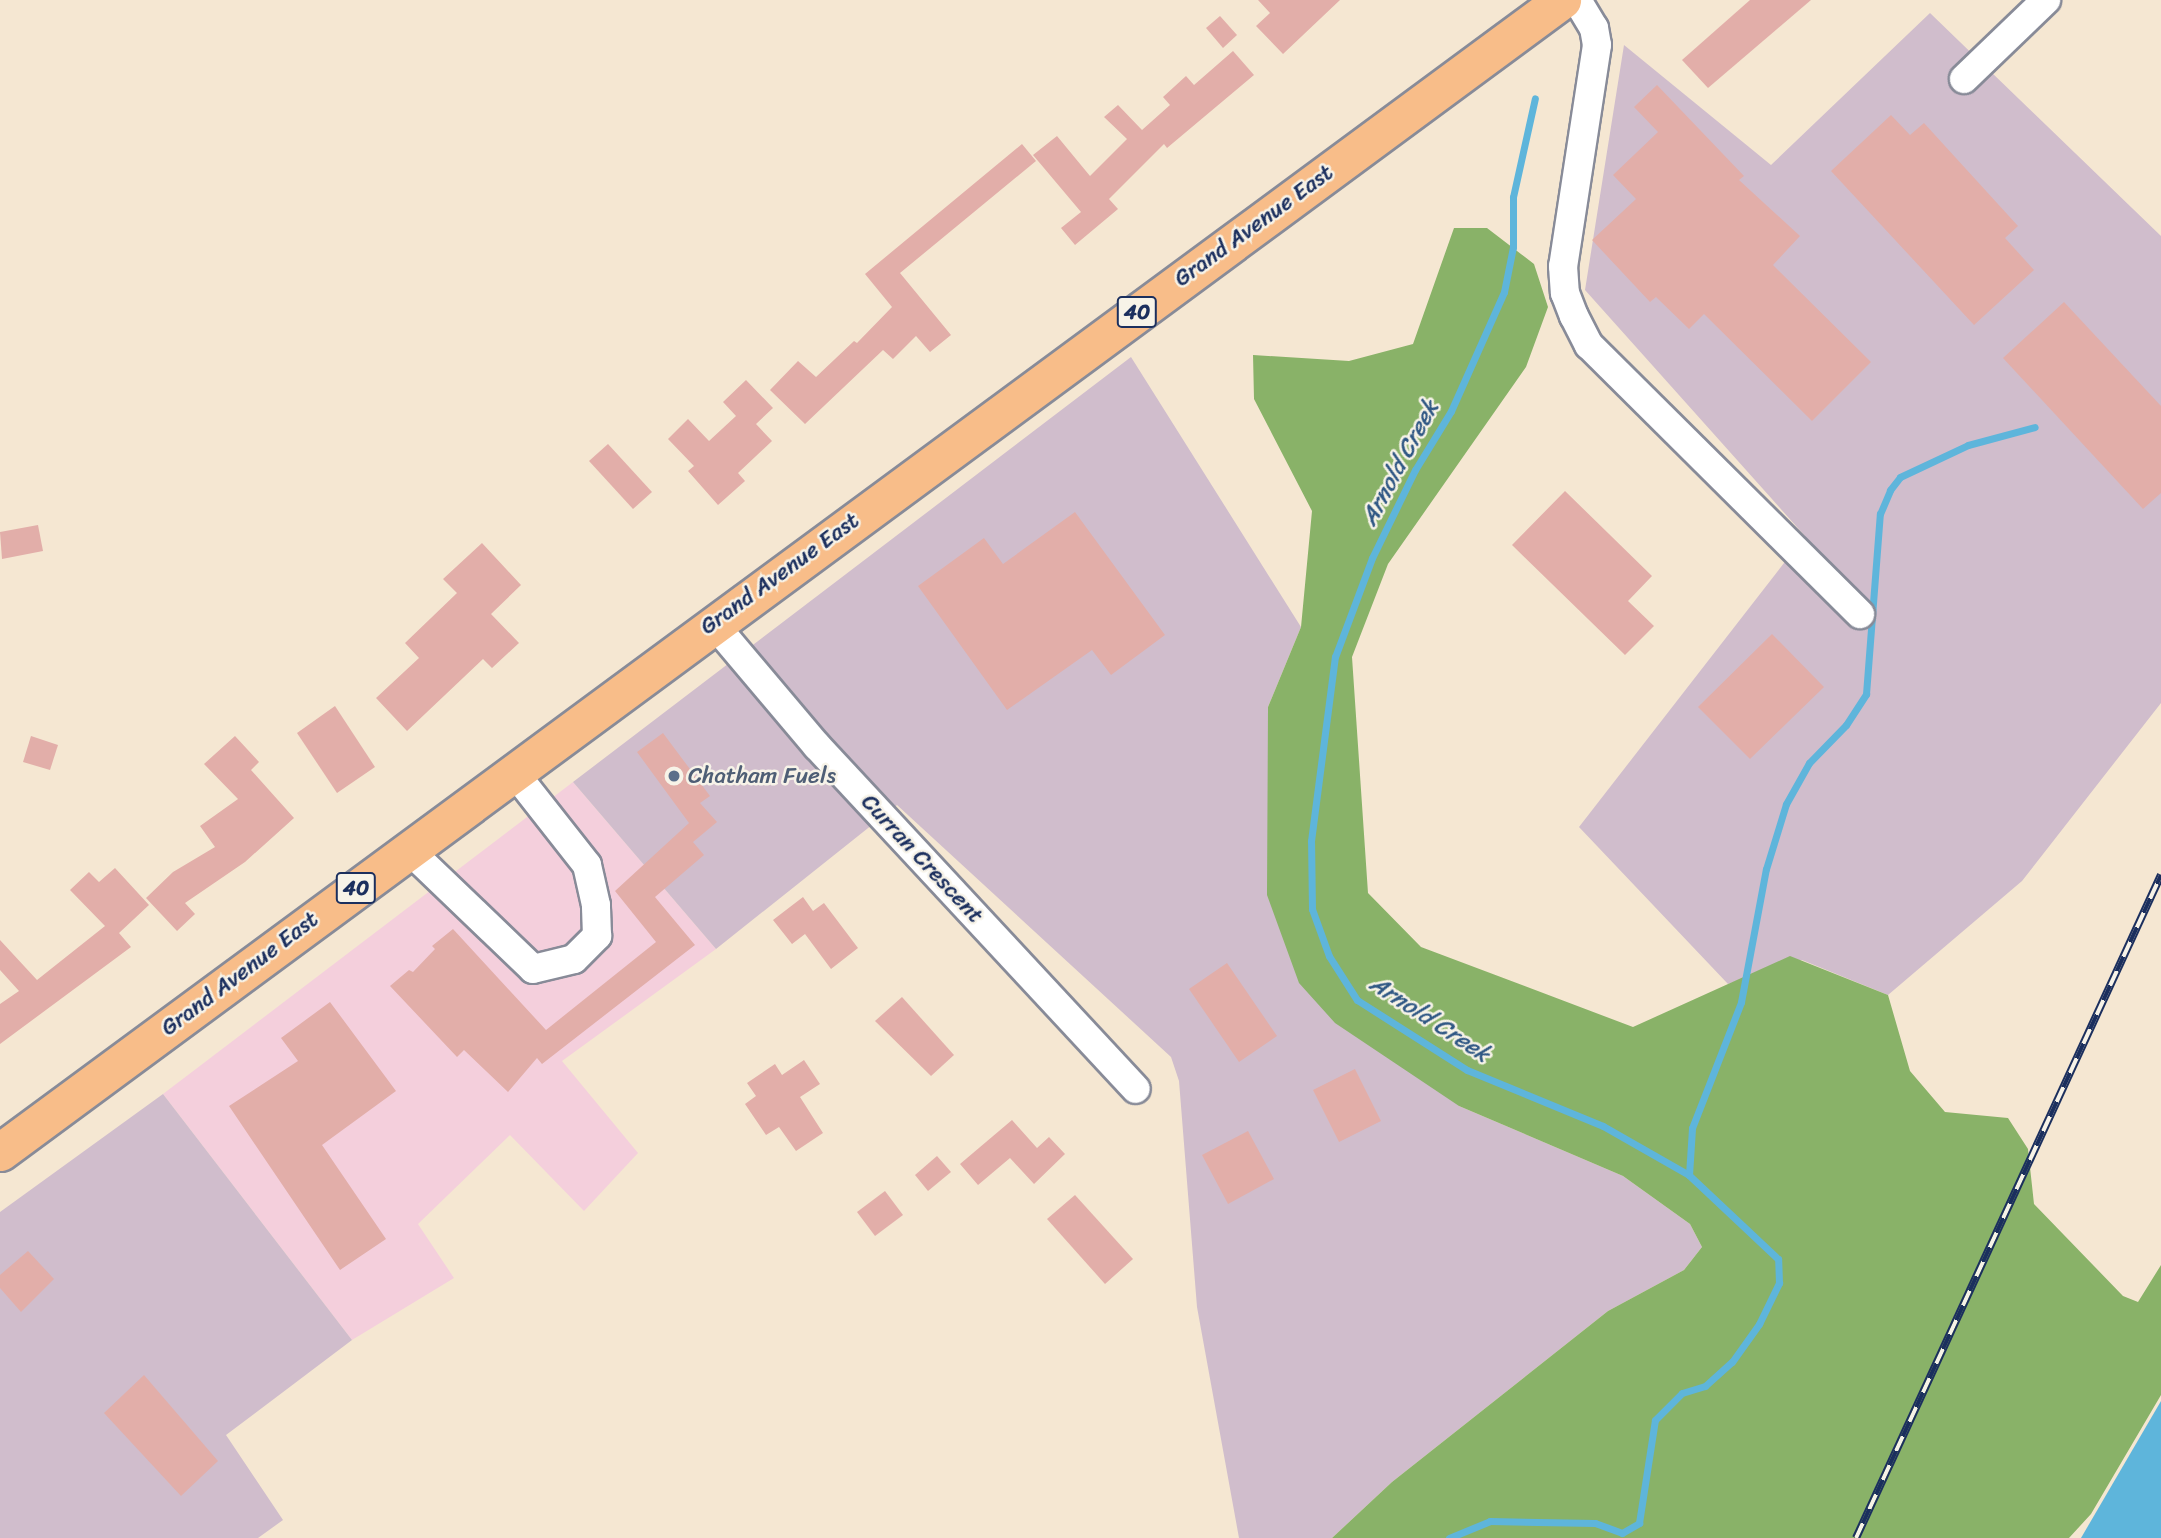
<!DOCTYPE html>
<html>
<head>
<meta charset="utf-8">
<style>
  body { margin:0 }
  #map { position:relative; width:2161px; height:1538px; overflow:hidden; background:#f5e7d2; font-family:Sriracha,sans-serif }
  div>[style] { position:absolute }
  .built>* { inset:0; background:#f4cfdc }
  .industrial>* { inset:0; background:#d0bdcc }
  .forest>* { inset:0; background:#89b268 }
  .water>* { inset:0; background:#5eb5db }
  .stream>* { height:7px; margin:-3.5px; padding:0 3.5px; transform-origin:3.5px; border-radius:3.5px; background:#5eb5db }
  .building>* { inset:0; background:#e2aea9 }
  .roads { filter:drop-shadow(2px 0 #888b98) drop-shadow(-2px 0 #888b98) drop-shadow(0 2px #888b98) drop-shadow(0 -2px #888b98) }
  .minor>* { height:28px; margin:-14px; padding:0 14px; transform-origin:14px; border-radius:14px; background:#fff }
  .major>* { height:37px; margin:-18.5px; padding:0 18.5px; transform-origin:18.5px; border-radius:18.5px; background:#f8bd89 }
  .rail>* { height:8px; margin-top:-4px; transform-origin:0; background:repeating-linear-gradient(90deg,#f7f3e8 0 16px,#1b2f5e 0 32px); box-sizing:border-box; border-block:2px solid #1b2f5e }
  .dots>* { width:19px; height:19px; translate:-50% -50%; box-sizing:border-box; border:4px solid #f7f3e8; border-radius:50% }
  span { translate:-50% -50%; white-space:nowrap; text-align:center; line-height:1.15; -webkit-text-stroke:5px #f7f3e8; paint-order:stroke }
  .shield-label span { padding:2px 5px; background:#f7f3e8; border:2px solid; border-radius:5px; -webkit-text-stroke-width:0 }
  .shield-label { font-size:21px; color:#1b2f5e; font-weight:700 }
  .street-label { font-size:23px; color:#1b2f5e }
  .service-label { font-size:23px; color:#4e5e75 }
  .left { translate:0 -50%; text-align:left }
  .water-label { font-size:24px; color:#2f5784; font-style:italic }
</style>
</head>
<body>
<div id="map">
  <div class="built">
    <div style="clip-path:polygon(573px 782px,716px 949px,562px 1061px,638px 1153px,584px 1211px,510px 1135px,418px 1224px,454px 1278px,352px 1340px,163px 1094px)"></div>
  </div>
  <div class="industrial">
    <div style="clip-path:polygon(1930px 13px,2161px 236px,2161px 703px,2022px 881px,1888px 995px,1802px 960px,1728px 984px,1579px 827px,1805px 536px,1585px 290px,1624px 45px,1771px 165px)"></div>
    <div style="clip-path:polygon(1131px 357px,1301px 627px,1268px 707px,1459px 1106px,1623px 1176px,1690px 1224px,1702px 1247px,1684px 1270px,1608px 1311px,1392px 1482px,1332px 1538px,1239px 1538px,1197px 1307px,1179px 1081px,1171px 1057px,897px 805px,716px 949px,573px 782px)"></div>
    <div style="clip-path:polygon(163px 1094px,352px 1340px,226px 1435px,283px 1520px,258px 1538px,0 1538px,0 1212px)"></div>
  </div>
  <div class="forest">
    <div style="clip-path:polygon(1454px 228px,1487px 228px,1534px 264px,1548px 307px,1526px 367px,1388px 564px,1352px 657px,1368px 893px,1421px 947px,1633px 1027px,1790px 956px,1888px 995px,1910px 1071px,1945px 1112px,2008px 1118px,2028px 1149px,2034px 1204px,2123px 1296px,2138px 1302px,2161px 1265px,2161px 1395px,2091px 1514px,2069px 1538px,1332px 1538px,1392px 1482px,1608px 1311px,1684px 1270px,1702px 1247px,1690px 1224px,1623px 1176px,1459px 1106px,1335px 1023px,1299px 983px,1267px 895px,1268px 707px,1301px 627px,1312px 511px,1254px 399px,1253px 355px,1349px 361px,1413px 344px)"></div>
  </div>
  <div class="water">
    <div style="clip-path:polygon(2161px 1401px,2161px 1538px,2081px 1538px)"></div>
  </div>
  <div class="stream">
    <div style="left:1689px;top:1175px;width:47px;rotate:-86.3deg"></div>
    <div style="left:1692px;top:1128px;width:135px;rotate:-68.7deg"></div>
    <div style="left:1741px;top:1002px;width:135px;rotate:-79.4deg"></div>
    <div style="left:1766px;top:869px;width:68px;rotate:-72.9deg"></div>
    <div style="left:1786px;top:804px;width:47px;rotate:-60.7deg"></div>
    <div style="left:1809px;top:763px;width:53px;rotate:-45.8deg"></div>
    <div style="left:1846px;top:725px;width:37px;rotate:-57deg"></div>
    <div style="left:1866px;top:694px;width:181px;rotate:-85.6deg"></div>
    <div style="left:1880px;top:514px;width:26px;rotate:-67deg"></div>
    <div style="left:1890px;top:490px;width:16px;rotate:-52deg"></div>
    <div style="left:1900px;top:477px;width:75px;rotate:-25.2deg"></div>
    <div style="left:1968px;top:445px;width:69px;rotate:-15deg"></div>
    <div style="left:1449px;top:1538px;width:44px;rotate:-22.5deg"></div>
    <div style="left:1490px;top:1521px;width:105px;rotate:1.1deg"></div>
    <div style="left:1595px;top:1523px;width:29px;rotate:20deg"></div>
    <div style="left:1622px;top:1533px;width:20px;rotate:-30deg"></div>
    <div style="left:1639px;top:1523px;width:104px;rotate:-81.2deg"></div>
    <div style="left:1655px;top:1420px;width:38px;rotate:-45deg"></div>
    <div style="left:1682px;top:1393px;width:24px;rotate:-17deg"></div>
    <div style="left:1705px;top:1386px;width:36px;rotate:-42deg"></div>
    <div style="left:1732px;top:1362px;width:47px;rotate:-54.6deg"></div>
    <div style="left:1759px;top:1324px;width:46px;rotate:-64deg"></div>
    <div style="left:1779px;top:1283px;width:24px;rotate:-92deg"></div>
    <div style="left:1778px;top:1259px;width:122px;rotate:-136.7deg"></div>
    <div style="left:1689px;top:1175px;width:99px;rotate:-150.3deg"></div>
    <div style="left:1603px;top:1126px;width:147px;rotate:-157.6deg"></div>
    <div style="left:1467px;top:1070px;width:130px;rotate:-147.5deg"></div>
    <div style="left:1357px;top:1000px;width:52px;rotate:-122.5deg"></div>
    <div style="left:1329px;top:956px;width:50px;rotate:-109.9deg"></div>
    <div style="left:1312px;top:909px;width:68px;rotate:-90.8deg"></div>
    <div style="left:1311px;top:841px;width:186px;rotate:-82.6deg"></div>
    <div style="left:1335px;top:657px;width:106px;rotate:-69.5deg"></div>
    <div style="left:1372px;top:558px;width:98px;rotate:-64deg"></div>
    <div style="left:1415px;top:470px;width:69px;rotate:-58.6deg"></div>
    <div style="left:1451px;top:411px;width:130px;rotate:-66deg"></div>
    <div style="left:1504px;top:292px;width:46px;rotate:-78.7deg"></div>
    <div style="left:1513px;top:247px;width:50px;rotate:-90deg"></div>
    <div style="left:1513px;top:197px;width:101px;rotate:-77.5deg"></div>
  </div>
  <div class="building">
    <div style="clip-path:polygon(1258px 0,1340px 0,1283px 54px,1256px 26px,1270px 13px)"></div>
    <div style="clip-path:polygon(1750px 0,1811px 0,1708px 88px,1682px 60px)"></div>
    <div style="clip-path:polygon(1220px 16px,1237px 35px,1223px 48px,1206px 28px)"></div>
    <div style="clip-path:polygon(1233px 51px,1254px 75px,1167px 148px,1164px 144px,1109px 199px,1118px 209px,1075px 245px,1061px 228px,1081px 212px,1033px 155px,1057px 136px,1090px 176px,1127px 139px,1104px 117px,1118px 105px,1142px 130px,1170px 105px,1163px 97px,1186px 76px,1194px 85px)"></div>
    <div style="clip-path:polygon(1657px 85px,1744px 176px,1739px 180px,1800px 236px,1773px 265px,1871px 362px,1812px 421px,1704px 314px,1689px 329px,1656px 297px,1650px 302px,1592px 240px,1636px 199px,1613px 175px,1658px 132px,1634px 107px)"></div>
    <div style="clip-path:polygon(1891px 115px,1910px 135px,1924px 123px,2018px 226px,2005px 238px,2034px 270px,1974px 325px,1831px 171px)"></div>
    <div style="clip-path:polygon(1022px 144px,1036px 161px,900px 273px,951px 335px,930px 352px,916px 336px,893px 359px,883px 350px,805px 424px,770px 390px,798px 361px,816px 377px,854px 341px,857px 343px,892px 307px,865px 274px)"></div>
    <div style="clip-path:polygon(2064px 302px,2161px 406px,2161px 493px,2143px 509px,2003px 358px)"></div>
    <div style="clip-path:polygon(746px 380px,773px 408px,756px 424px,772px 441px,738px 473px,745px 481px,718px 505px,688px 471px,694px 466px,668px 439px,688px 419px,709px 441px,736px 416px,723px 402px)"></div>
    <div style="clip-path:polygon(608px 444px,652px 492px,633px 509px,589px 461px)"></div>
    <div style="clip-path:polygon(1565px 491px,1652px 576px,1628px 601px,1654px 626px,1625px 655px,1512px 545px)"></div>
    <div style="clip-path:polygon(1075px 512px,1165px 635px,1111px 675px,1092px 650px,1007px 710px,918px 586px,984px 538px,1003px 564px)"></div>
    <div style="clip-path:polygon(38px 525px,43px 551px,2px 559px,0 532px)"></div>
    <div style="clip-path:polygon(482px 543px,521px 585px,491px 614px,519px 643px,492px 668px,483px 659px,407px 731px,376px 698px,419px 658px,405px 643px,457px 593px,443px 579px)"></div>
    <div style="clip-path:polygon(1772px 634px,1824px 687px,1750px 759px,1698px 707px)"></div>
    <div style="clip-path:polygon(335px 706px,375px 767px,337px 793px,297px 733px)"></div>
    <div style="clip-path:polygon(663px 733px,710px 796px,700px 803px,717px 822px,693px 842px,704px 855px,655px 897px,695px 945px,542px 1064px,537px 1058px,508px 1092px,464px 1050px,457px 1057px,390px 986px,409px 970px,413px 972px,435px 949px,432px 946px,453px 929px,546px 1030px,656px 942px,615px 891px,689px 823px,637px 752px)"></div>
    <div style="clip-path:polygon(31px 736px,58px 745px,50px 770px,23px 762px)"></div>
    <div style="clip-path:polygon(235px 736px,259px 762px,251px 770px,294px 818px,245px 862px,185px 903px,195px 914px,177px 931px,146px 898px,173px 872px,215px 847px,200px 826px,238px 799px,204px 764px)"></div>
    <div style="clip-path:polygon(115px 868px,149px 905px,119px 933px,131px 947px,0 1044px,0 1004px,19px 991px,0 970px,0 940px,37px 980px,105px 926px,70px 890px,89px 872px,99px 882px)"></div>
    <div style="clip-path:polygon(803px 897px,813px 911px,824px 903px,858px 948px,831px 969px,805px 934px,792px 944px,773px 920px)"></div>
    <div style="clip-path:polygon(1227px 963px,1277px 1036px,1239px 1062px,1189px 989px)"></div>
    <div style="clip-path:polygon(902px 997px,954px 1055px,931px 1076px,875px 1021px)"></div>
    <div style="clip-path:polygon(330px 1002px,396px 1091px,322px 1145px,386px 1239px,340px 1270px,229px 1106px,298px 1061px,281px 1038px)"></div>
    <div style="clip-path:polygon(804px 1060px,820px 1084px,800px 1097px,823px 1133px,796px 1151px,779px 1127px,766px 1135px,745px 1104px,756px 1096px,747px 1083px,775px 1064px,782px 1075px)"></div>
    <div style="clip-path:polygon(1355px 1069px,1381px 1121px,1339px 1142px,1313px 1090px)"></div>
    <div style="clip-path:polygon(1012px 1120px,1037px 1148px,1049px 1137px,1065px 1154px,1034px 1184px,1010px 1158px,978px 1185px,960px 1164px)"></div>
    <div style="clip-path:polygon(1248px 1131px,1274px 1179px,1228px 1204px,1202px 1155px)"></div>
    <div style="clip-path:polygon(937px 1156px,951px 1172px,928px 1191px,915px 1175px)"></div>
    <div style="clip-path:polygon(885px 1191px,903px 1215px,875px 1236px,857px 1212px)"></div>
    <div style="clip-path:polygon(1075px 1195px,1133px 1259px,1105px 1284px,1047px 1219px)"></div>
    <div style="clip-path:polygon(28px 1251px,54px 1279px,21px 1312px,0 1288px,0 1275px)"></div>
    <div style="clip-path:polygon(144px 1375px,218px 1461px,181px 1496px,104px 1413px)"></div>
  </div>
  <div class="roads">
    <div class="minor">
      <div style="left:1577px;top:0;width:33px;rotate:59deg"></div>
      <div style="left:1594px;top:28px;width:17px;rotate:80deg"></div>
      <div style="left:1597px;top:45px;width:224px;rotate:98.7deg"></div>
      <div style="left:1563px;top:266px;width:27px;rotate:86deg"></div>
      <div style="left:1565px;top:293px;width:25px;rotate:69deg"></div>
      <div style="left:1574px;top:316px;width:33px;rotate:63deg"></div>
      <div style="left:1589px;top:345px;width:382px;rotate:44.8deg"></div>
      <div style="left:1964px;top:79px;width:114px;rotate:-43.9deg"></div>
      <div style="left:713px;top:623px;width:161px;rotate:49.8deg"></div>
      <div style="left:817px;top:746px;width:468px;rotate:47.1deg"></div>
      <div style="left:408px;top:849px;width:173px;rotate:43.8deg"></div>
      <div style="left:533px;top:969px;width:42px;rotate:-13.7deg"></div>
      <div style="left:574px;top:959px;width:33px;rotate:-45deg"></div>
      <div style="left:597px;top:936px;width:31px;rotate:-92deg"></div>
      <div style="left:596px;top:905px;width:41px;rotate:-102.7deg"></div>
      <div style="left:587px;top:865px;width:120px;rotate:-128.2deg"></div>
    </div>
    <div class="major">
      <div style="left:0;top:1152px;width:1941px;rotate:-36.41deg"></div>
    </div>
  </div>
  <div class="rail">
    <div style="left:1856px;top:1538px;width:730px;rotate:-65.3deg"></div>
  </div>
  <div class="dots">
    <div style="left:674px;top:776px;background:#5c6f8a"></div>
  </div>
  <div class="shield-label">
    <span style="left:1137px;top:312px">40</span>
    <span style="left:356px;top:888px">40</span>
  </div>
  <div class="street-label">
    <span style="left:1254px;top:226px;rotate:-36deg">Grand Avenue East</span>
    <span style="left:780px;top:574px;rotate:-36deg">Grand Avenue East</span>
    <span style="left:922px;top:859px;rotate:47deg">Curran Crescent</span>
    <span style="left:240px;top:974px;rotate:-37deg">Grand Avenue East</span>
  </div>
  <div class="service-label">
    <span class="left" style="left:688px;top:776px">Chatham Fuels</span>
  </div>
  <div class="water-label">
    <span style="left:1400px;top:463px;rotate:-62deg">Arnold Creek</span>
    <span style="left:1430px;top:1019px;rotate:33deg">Arnold Creek</span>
  </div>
</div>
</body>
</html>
